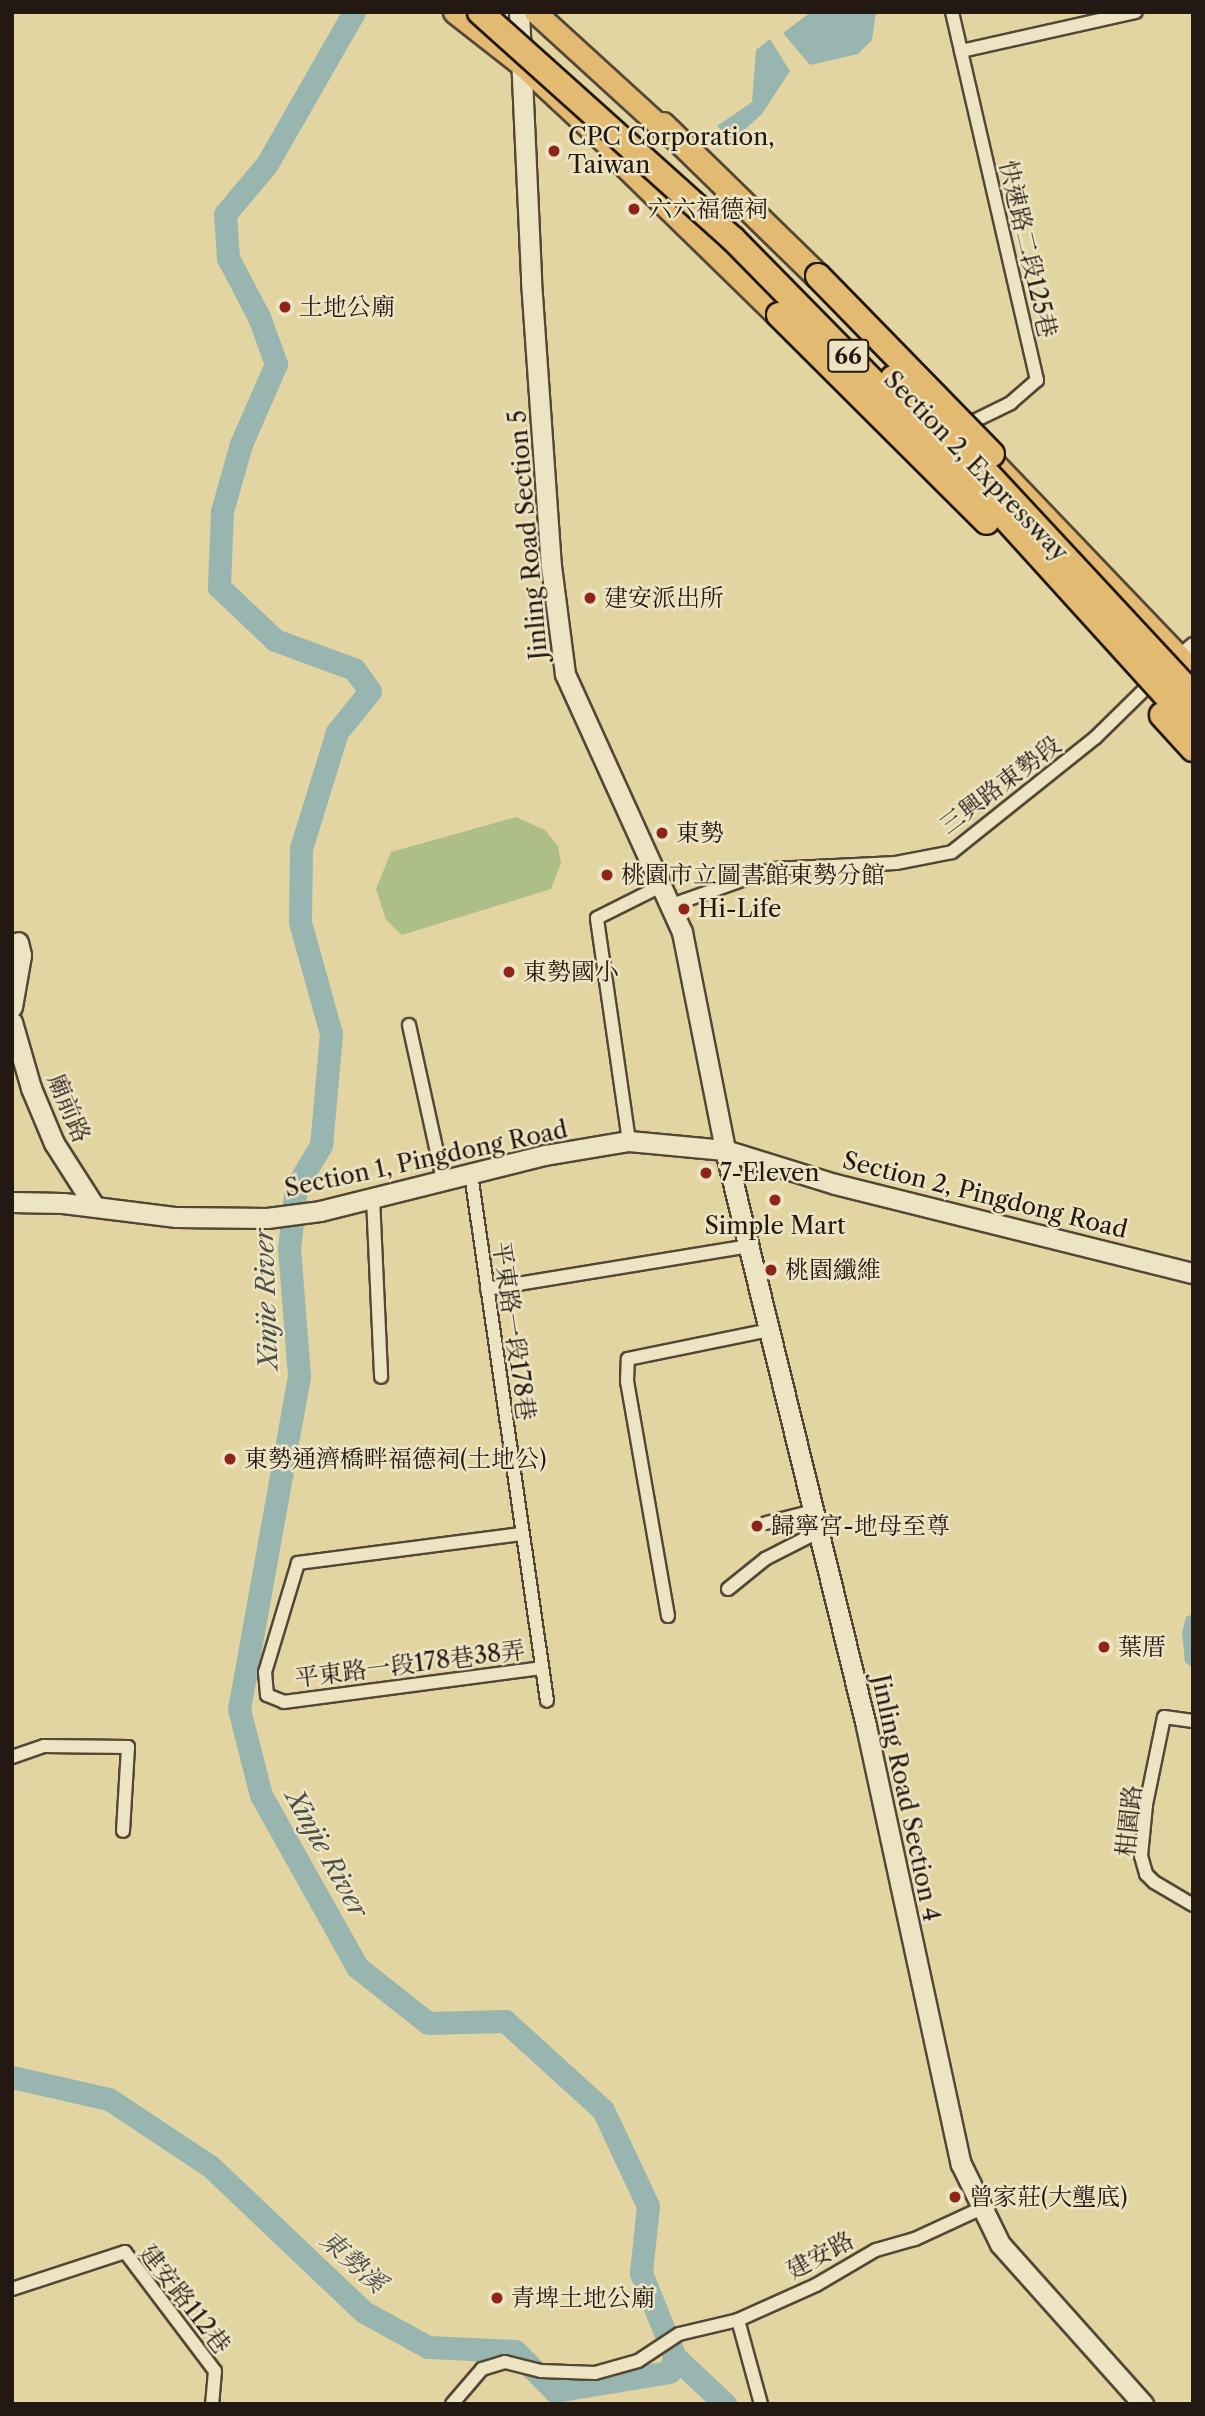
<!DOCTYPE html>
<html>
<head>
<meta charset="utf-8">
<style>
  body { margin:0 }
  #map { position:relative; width:1205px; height:2416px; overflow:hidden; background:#e3d5a2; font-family:"Libre Caslon Text","Noto Serif TC",serif }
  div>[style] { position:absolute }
  .green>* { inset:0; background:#aebe89 }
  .water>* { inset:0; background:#98b6af }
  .river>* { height:23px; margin:-11.5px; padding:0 11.5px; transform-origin:11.5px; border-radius:11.5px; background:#98b6af }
  .roads { filter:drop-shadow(2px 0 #544736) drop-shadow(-2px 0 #544736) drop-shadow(0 2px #544736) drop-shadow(0 -2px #544736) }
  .street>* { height:12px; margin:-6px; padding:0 6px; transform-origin:6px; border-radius:6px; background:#ede4c3 }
  .secondary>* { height:19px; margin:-9.5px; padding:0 9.5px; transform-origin:9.5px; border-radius:9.5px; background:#ede4c3 }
  .primary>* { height:21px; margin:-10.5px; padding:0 10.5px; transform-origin:10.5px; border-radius:10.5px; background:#e2ba71 }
  .highway>* { height:24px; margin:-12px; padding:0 12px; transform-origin:12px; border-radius:12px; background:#e2ba71 }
  .bridges { filter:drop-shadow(2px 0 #241812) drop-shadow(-2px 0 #241812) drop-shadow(0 2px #241812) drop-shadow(0 -2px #241812) }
  .highway-bridge>* { height:24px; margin:-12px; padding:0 12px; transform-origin:12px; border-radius:12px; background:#e2ba71 }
  .dots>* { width:19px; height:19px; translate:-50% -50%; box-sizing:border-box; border:4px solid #ede4c3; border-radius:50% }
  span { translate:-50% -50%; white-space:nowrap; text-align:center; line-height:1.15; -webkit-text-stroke:5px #ede4c3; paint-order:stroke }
  .shield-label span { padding:2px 5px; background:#ede4c3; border:2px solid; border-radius:5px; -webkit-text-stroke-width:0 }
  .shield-label { font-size:23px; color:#241812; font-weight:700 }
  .poi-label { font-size:24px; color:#241812 }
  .left { translate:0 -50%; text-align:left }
  .street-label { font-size:24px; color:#241812 }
  .water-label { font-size:26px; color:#4d4f49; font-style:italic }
  .frame { position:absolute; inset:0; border:14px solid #241812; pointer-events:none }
</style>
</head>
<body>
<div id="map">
  <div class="green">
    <div style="clip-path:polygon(516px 817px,545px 830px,558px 846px,561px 863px,551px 889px,402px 935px,386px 920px,376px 889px,391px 852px)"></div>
  </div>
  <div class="water">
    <div style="clip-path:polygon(811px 12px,876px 12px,872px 40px,858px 54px,810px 65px,783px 33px)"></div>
    <div style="clip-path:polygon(770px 39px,790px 71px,762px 114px,733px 140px,717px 126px,752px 102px,756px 50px)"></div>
    <div style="clip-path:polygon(1193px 1614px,1193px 1668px,1185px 1662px,1182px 1633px,1186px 1617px)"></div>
  </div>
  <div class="river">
    <div style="left:354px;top:12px;width:175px;rotate:119.8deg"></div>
    <div style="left:267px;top:164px;width:65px;rotate:130deg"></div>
    <div style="left:225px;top:214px;width:44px;rotate:86.1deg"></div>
    <div style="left:228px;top:258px;width:67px;rotate:62.3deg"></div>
    <div style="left:259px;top:317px;width:50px;rotate:70.1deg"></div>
    <div style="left:276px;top:364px;width:87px;rotate:113.6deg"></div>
    <div style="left:241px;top:444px;width:70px;rotate:105.8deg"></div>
    <div style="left:222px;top:511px;width:76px;rotate:92.3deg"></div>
    <div style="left:219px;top:587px;width:77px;rotate:43.4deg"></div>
    <div style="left:275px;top:640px;width:84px;rotate:20.2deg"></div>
    <div style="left:354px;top:669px;width:27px;rotate:54deg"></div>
    <div style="left:370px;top:691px;width:53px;rotate:128.8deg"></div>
    <div style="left:337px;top:732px;width:121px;rotate:107.2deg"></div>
    <div style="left:301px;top:848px;width:74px;rotate:90.8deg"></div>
    <div style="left:300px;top:922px;width:116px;rotate:74.5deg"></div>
    <div style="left:331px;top:1034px;width:111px;rotate:95.1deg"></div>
    <div style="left:321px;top:1145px;width:49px;rotate:120.8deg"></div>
    <div style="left:296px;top:1187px;width:61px;rotate:96.5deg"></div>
    <div style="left:289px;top:1248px;width:128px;rotate:85.5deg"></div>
    <div style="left:299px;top:1376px;width:338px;rotate:100.2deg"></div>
    <div style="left:239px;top:1709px;width:89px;rotate:75.7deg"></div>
    <div style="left:261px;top:1795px;width:197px;rotate:60.8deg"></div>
    <div style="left:357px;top:1967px;width:90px;rotate:38.3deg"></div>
    <div style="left:428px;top:2023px;width:77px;rotate:-1.5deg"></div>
    <div style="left:505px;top:2021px;width:132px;rotate:42.2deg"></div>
    <div style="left:603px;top:2110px;width:106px;rotate:64.9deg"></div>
    <div style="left:648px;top:2206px;width:67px;rotate:96deg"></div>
    <div style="left:641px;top:2273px;width:91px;rotate:68deg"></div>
    <div style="left:675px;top:2357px;width:69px;rotate:43.2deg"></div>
    <div style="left:12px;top:2077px;width:99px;rotate:12.8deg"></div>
    <div style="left:109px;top:2099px;width:121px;rotate:33.6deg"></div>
    <div style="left:210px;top:2166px;width:212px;rotate:43.5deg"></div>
    <div style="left:364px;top:2312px;width:73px;rotate:28.7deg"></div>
    <div style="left:428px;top:2347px;width:87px;rotate:2.6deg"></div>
    <div style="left:515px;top:2351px;width:57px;rotate:45deg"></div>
    <div style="left:555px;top:2391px;width:116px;rotate:-9.5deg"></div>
    <div style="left:669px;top:2372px;width:16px;rotate:-68deg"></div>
  </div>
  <div class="roads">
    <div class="street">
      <div style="left:952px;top:12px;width:378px;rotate:77deg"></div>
      <div style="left:1037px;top:380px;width:35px;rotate:139deg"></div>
      <div style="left:1011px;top:403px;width:43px;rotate:154deg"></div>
      <div style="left:961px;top:51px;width:179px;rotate:-12.6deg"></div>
      <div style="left:1174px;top:660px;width:25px;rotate:-40deg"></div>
      <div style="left:672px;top:905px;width:107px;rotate:-19.6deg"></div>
      <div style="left:773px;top:869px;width:123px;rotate:-2.8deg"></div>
      <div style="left:896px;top:863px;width:57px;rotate:-11.1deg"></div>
      <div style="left:952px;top:852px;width:183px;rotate:-38.6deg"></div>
      <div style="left:1095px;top:738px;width:86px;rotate:-44.5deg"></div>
      <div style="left:409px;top:1025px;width:159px;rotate:77.6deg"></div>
      <div style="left:629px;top:1141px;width:225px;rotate:-98.2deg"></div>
      <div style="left:597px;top:918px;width:74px;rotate:-26.6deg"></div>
      <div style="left:471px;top:1174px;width:532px;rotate:81.79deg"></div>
      <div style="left:373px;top:1198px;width:179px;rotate:87.4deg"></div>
      <div style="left:487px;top:1289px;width:266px;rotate:-9.3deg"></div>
      <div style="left:766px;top:1523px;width:49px;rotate:-14deg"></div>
      <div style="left:521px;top:1534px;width:225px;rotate:172.6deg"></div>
      <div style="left:298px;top:1563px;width:114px;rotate:106.8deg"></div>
      <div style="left:265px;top:1672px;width:23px;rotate:85deg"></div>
      <div style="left:267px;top:1695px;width:18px;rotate:22deg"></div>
      <div style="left:284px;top:1702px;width:259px;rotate:-7.5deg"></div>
      <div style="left:728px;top:1589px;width:48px;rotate:-39deg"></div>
      <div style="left:765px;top:1559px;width:59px;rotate:-27deg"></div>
      <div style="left:668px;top:1616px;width:238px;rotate:-99.9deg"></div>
      <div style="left:627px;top:1382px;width:23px;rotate:-88deg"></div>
      <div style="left:628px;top:1359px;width:144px;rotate:-11.6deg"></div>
      <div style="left:1193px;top:1721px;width:29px;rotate:-172deg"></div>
      <div style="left:1164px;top:1717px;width:90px;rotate:101.6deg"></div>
      <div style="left:1146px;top:1805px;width:51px;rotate:95.6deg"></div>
      <div style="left:1141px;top:1856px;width:19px;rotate:74deg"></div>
      <div style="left:1146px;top:1874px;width:11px;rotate:45deg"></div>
      <div style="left:1154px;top:1882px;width:45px;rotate:30.5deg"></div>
      <div style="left:12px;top:1757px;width:34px;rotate:-19deg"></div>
      <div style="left:44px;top:1746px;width:84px;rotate:0.7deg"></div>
      <div style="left:128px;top:1747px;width:84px;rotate:93.4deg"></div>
      <div style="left:12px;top:2289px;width:119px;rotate:-18.1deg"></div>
      <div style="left:125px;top:2252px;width:149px;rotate:52.9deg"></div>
      <div style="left:215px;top:2371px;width:33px;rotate:95deg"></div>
      <div style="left:738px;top:2320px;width:87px;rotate:74.7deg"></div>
      <div style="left:452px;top:2404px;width:46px;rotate:-49.4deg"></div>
      <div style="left:482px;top:2369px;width:24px;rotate:-17deg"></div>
      <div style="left:505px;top:2362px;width:37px;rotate:14deg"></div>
      <div style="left:541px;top:2371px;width:54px;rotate:2.1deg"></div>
      <div style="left:595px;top:2373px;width:45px;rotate:-15.6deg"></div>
      <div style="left:638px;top:2361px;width:49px;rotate:-33.4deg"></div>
      <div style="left:679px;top:2334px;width:61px;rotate:-13.3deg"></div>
      <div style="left:738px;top:2320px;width:85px;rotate:-24.2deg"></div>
      <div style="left:816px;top:2285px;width:69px;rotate:-30.3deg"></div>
      <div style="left:876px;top:2250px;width:41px;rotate:-15.8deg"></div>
      <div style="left:915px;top:2239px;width:72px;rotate:-24.8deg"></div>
    </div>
    <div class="secondary">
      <div style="left:519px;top:12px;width:269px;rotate:87.4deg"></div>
      <div style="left:531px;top:281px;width:286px;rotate:86deg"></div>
      <div style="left:551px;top:566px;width:109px;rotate:82.6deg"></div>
      <div style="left:565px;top:674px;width:283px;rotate:65.6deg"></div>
      <div style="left:682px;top:932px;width:222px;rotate:78.8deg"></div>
      <div style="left:725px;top:1150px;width:593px;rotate:76.24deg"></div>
      <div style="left:866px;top:1726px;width:448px;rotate:77.8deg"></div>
      <div style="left:961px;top:2164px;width:89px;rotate:64deg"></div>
      <div style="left:1000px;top:2244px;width:215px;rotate:48.2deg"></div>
      <div style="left:12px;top:1007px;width:53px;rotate:-80.2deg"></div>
      <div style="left:21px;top:955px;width:13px;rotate:-103deg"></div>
      <div style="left:12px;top:1022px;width:69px;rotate:73.9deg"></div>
      <div style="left:31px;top:1088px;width:60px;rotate:67.3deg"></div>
      <div style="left:54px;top:1143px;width:76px;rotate:57.4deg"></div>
      <div style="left:12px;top:1202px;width:51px;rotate:1.1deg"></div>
      <div style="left:63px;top:1203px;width:114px;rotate:7.1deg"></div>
      <div style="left:176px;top:1217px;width:91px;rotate:0.6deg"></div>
      <div style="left:267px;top:1218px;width:53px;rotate:-7.5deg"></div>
      <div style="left:320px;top:1211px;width:232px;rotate:-14deg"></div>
      <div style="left:545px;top:1155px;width:85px;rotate:-9.5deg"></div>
      <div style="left:629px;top:1141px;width:96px;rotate:5.4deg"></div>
      <div style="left:725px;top:1150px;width:115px;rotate:17.2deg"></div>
      <div style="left:835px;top:1184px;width:369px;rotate:14deg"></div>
    </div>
    <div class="primary">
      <div style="left:454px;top:12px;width:88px;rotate:38deg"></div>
      <div style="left:523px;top:66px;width:138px;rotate:42.9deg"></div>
      <div style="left:535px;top:12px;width:184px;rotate:42.4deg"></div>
      <div style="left:977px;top:445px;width:313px;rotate:46.3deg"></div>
    </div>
    <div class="highway">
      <div style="left:663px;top:125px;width:216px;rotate:44.3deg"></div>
      <div style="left:612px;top:152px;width:233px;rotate:44.3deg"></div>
    </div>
  </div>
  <div class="bridges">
    <div class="highway-bridge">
      <div style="left:480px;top:12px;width:340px;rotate:41.9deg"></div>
      <div style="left:733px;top:239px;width:348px;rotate:45.5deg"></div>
      <div style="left:977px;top:487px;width:321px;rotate:47.8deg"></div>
      <div style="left:818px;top:276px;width:249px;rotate:45.7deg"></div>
      <div style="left:779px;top:315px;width:293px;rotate:44.9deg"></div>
      <div style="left:893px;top:378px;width:91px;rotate:44.6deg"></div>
      <div style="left:958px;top:442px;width:345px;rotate:47.1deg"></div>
      <div style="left:1162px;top:715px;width:46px;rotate:47.6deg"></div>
    </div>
  </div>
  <div class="dots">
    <div style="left:554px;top:151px;background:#8f2418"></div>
    <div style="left:634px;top:209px;background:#8f2418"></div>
    <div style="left:285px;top:307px;background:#8f2418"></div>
    <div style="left:590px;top:598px;background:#8f2418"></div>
    <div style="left:662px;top:833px;background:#8f2418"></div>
    <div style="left:607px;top:875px;background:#8f2418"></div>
    <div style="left:684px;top:909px;background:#8f2418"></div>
    <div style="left:509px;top:972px;background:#8f2418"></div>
    <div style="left:706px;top:1173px;background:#8f2418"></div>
    <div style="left:775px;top:1200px;background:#8f2418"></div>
    <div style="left:771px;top:1270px;background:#8f2418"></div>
    <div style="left:230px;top:1459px;background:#8f2418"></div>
    <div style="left:757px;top:1526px;background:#8f2418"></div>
    <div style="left:1104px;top:1647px;background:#8f2418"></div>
    <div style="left:955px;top:2197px;background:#8f2418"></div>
    <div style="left:497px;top:2298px;background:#8f2418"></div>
  </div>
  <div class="shield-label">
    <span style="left:848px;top:356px">66</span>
  </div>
  <div class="poi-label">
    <span class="left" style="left:568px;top:151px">CPC Corporation,<br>Taiwan</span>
    <span class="left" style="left:648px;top:209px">六六福德祠</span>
    <span class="left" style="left:299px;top:307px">土地公廟</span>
    <span class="left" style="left:604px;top:598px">建安派出所</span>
    <span class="left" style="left:676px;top:833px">東勢</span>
    <span class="left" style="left:621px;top:875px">桃園市立圖書館東勢分館</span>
    <span class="left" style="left:698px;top:909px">Hi-Life</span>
    <span class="left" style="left:523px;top:972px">東勢國小</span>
    <span class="left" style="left:720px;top:1173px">7-Eleven</span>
    <span style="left:775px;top:1226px">Simple Mart</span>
    <span class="left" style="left:785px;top:1270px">桃園纖維</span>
    <span class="left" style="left:244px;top:1459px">東勢通濟橋畔福德祠(土地公)</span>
    <span class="left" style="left:771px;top:1526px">歸寧宮-地母至尊</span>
    <span class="left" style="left:1118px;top:1647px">葉厝</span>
    <span class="left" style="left:969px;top:2197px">曾家莊(大壟底)</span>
    <span class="left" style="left:511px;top:2298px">青埤土地公廟</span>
  </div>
  <div class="street-label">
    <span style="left:1028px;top:249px;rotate:77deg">快速路二段125巷</span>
    <span style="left:976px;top:466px;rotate:46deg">Section 2, Expressway</span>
    <span style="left:528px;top:535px;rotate:-95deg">Jinling Road Section 5</span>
    <span style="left:1000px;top:785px;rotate:-37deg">三興路東勢段</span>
    <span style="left:69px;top:1108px;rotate:67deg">廟前路</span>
    <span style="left:426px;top:1159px;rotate:-12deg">Section 1, Pingdong Road</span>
    <span style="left:985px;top:1195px;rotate:14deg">Section 2, Pingdong Road</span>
    <span style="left:514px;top:1331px;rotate:82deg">平東路一段178巷</span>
    <span style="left:410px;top:1664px;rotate:-7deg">平東路一段178巷38弄</span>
    <span style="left:906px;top:1798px;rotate:78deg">Jinling Road Section 4</span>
    <span style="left:1129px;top:1821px;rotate:-84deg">柑園路</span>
    <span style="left:820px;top:2255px;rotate:-28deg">建安路</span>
    <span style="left:185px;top:2299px;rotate:52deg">建安路112巷</span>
  </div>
  <div class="water-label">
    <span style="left:267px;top:1299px;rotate:-92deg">Xinjie River</span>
    <span style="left:326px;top:1854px;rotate:61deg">Xinjie River</span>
    <span style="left:353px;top:2262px;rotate:42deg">東勢溪</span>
  </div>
  <div class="frame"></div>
</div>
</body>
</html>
